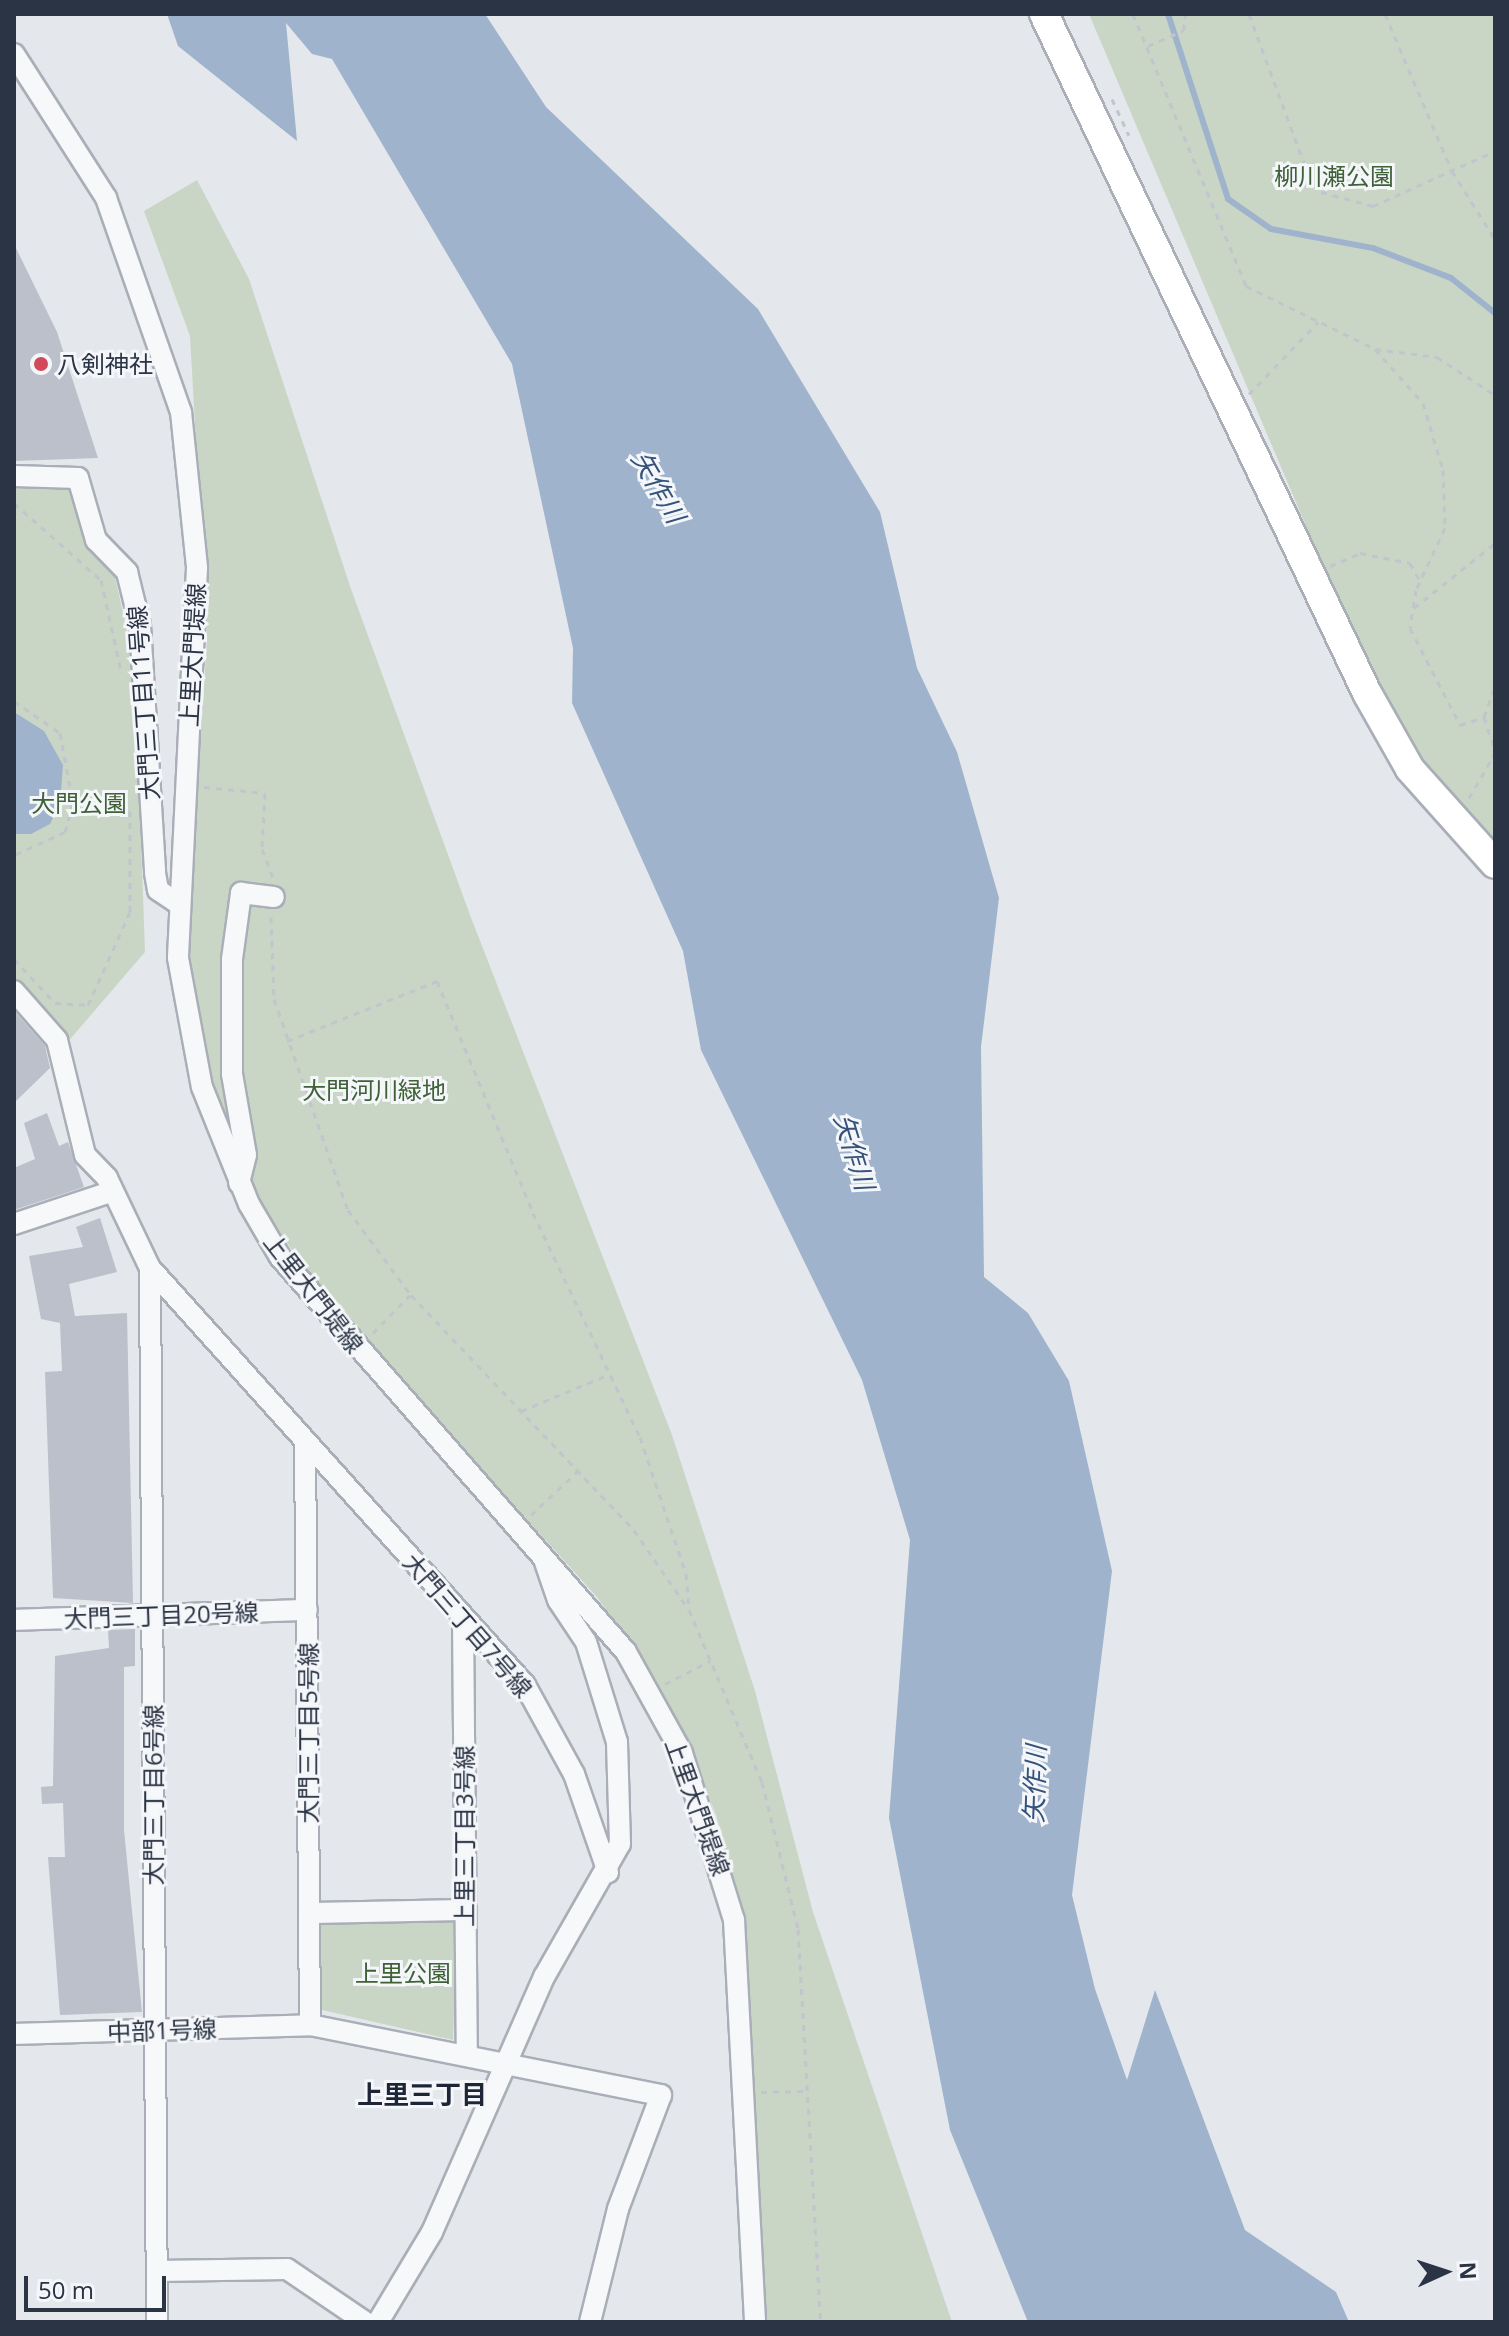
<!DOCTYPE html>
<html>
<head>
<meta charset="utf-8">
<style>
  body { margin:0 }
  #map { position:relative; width:1509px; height:2336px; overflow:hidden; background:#e4e7ec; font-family:"Open Sans","Noto Sans JP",sans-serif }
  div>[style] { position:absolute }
  .green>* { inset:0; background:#c9d6c5 }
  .water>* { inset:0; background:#9fb4cc }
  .stream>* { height:6px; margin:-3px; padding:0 3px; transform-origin:3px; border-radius:3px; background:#9fb4cc }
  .building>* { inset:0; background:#bbc0ca }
  .path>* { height:3px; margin-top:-1.5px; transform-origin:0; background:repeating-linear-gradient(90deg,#c2c5cb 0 6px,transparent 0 12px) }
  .roads { filter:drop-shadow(2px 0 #a9aeb7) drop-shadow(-2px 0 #a9aeb7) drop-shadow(0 2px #a9aeb7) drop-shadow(0 -2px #a9aeb7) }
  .street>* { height:20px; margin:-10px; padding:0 10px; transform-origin:10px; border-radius:10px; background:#f7f8fa }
  .secondary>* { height:28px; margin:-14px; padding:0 14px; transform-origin:14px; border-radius:14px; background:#fff }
  .dots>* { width:22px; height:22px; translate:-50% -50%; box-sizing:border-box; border:4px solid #f4f6f9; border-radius:50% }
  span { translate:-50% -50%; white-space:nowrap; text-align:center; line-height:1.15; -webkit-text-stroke:6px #f4f6f9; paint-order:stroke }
  .park-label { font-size:24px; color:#3f6138 }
  .poi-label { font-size:24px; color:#2b3445 }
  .left { translate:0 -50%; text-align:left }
  .street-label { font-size:24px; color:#2b3445 }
  .water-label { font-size:26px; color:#34527a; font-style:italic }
  .neighbourhood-label { font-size:26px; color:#1d2536; font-weight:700 }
  .frame { position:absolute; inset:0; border:16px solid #2b3445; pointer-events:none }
  .north { position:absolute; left:1405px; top:2232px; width:80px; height:80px; -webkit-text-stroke:6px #f4f6f9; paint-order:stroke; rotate:87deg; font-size:22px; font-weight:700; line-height:32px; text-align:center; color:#2b3445 }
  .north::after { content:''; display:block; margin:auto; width:28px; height:36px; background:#2b3445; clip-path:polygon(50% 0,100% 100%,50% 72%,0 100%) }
  .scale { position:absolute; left:24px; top:2276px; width:142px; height:36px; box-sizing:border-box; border:4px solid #2b3445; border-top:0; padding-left:10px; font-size:24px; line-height:28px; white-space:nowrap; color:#2b3445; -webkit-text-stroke:6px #f4f6f9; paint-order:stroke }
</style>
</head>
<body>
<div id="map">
  <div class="green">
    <div style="clip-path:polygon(1089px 14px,1495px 14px,1495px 846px,1404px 757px)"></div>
    <div style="clip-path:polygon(197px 180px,249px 279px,351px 589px,470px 915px,672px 1435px,755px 1691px,813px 1912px,952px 2322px,765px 2322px,742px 1917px,716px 1815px,687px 1741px,656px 1681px,597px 1597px,313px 1283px,259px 1199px,208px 1078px,187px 962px,207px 638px,190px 336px,144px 211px)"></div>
    <div style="clip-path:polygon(14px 485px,74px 488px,92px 552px,112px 564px,135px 666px,145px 952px,66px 1044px,14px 977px)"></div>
    <div style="clip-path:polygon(450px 1916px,457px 1922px,453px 2040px,318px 2009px,318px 1923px)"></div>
  </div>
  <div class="water">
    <div style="clip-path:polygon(167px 14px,485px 14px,546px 107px,758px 309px,880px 512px,917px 668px,957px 752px,999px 898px,981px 1047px,984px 1277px,1028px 1313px,1069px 1381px,1112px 1571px,1072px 1895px,1095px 1989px,1127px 2080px,1155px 1990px,1245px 2230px,1336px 2292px,1349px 2322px,1028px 2322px,950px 2130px,889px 1818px,910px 1540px,862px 1380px,701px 1050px,683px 951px,572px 703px,573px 648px,512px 364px,332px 59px,312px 54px,286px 23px,297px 141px,178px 46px)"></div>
    <div style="clip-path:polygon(14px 712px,44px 731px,63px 765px,60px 804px,50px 824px,31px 834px,14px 834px)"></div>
  </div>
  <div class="stream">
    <div style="left:1168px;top:14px;width:194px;rotate:72deg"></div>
    <div style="left:1228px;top:199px;width:52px;rotate:34.9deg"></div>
    <div style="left:1271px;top:229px;width:104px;rotate:10.6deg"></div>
    <div style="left:1373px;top:248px;width:84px;rotate:21deg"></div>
    <div style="left:1451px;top:278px;width:56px;rotate:38.5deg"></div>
  </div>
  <div class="building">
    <div style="clip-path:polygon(14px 244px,57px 332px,98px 458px,14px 461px)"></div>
    <div style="clip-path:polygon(14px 1011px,45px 1046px,50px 1068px,14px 1103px)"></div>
    <div style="clip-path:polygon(47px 1113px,59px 1146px,68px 1142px,84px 1187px,14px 1210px,14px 1168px,35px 1159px,24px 1123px)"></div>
    <div style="clip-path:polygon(100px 1218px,117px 1272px,69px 1284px,75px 1316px,127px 1313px,133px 1603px,53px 1598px,45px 1372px,62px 1371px,60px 1323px,41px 1319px,29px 1256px,83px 1247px,76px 1227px)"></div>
    <div style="clip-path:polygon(135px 1629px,135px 1666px,124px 1667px,124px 1830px,142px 2012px,60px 2015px,48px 1857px,65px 1857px,63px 1803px,42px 1804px,41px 1787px,53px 1786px,55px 1656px,109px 1648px,108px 1630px)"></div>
  </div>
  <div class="path">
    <div style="left:1133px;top:14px;width:295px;rotate:67.4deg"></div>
    <div style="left:1246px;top:286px;width:144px;rotate:26deg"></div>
    <div style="left:1375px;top:349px;width:72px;rotate:48.4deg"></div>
    <div style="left:1423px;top:403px;width:70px;rotate:73.4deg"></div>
    <div style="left:1443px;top:470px;width:58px;rotate:88deg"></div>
    <div style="left:1445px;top:528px;width:68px;rotate:115.1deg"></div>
    <div style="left:1416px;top:590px;width:38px;rotate:99deg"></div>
    <div style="left:1410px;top:628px;width:109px;rotate:62.7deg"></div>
    <div style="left:1460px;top:725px;width:25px;rotate:-18deg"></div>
    <div style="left:1484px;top:717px;width:32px;rotate:-70deg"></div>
    <div style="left:1249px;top:14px;width:181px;rotate:69.7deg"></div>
    <div style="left:1312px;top:184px;width:12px;rotate:42deg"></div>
    <div style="left:1321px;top:192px;width:54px;rotate:15.1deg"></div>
    <div style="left:1373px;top:206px;width:134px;rotate:-24.3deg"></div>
    <div style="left:1385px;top:14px;width:171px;rotate:66.9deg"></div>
    <div style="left:1452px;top:171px;width:80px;rotate:57.7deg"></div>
    <div style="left:1148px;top:46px;width:39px;rotate:-24deg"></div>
    <div style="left:1184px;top:30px;width:16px;rotate:-86deg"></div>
    <div style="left:1112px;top:99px;width:40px;rotate:65deg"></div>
    <div style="left:1375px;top:349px;width:63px;rotate:7.4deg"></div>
    <div style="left:1437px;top:357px;width:69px;rotate:33.2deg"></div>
    <div style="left:1249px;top:394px;width:100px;rotate:-46.2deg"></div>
    <div style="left:14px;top:503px;width:116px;rotate:41.5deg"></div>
    <div style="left:101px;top:580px;width:93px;rotate:77.6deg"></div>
    <div style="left:1330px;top:566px;width:33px;rotate:-23deg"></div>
    <div style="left:1360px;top:553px;width:51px;rotate:11.3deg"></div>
    <div style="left:1410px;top:563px;width:21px;rotate:61deg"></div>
    <div style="left:1414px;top:608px;width:104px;rotate:-38.7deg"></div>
    <div style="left:14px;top:701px;width:56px;rotate:34.8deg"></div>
    <div style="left:60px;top:733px;width:71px;rotate:79.5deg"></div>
    <div style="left:73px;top:803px;width:30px;rotate:105deg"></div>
    <div style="left:65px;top:832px;width:56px;rotate:155.7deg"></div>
    <div style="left:1484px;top:717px;width:35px;rotate:72deg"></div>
    <div style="left:204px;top:787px;width:61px;rotate:5.6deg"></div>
    <div style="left:265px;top:793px;width:56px;rotate:93.1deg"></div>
    <div style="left:262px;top:849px;width:30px;rotate:69deg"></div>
    <div style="left:1469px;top:798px;width:52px;rotate:-60deg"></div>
    <div style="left:271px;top:917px;width:82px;rotate:87.9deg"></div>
    <div style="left:274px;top:999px;width:224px;rotate:70.7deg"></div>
    <div style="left:348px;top:1210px;width:106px;rotate:53.5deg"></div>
    <div style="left:411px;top:1295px;width:324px;rotate:46.5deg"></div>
    <div style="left:634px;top:1530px;width:97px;rotate:55.5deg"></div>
    <div style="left:689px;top:1610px;width:187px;rotate:67deg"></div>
    <div style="left:762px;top:1782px;width:151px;rotate:76.2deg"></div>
    <div style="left:798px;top:1929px;width:394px;rotate:86.7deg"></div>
    <div style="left:14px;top:959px;width:60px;rotate:47deg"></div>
    <div style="left:55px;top:1003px;width:33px;rotate:3deg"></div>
    <div style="left:88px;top:1005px;width:102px;rotate:-65.7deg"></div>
    <div style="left:130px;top:912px;width:101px;rotate:-90deg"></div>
    <div style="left:287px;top:1041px;width:162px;rotate:-21.8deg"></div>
    <div style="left:437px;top:981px;width:251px;rotate:67.5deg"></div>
    <div style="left:533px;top:1213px;width:248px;rotate:64.5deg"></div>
    <div style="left:640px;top:1437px;width:145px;rotate:71.4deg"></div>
    <div style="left:686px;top:1574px;width:34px;rotate:85deg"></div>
    <div style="left:373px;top:1333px;width:53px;rotate:-45.8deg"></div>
    <div style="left:521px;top:1411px;width:96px;rotate:-22.6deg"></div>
    <div style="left:531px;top:1515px;width:63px;rotate:-43.1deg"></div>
    <div style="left:665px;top:1684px;width:51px;rotate:-27.1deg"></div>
    <div style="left:761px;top:2092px;width:45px;rotate:-1.3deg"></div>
  </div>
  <div class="roads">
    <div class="street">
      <div style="left:14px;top:54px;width:171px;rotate:57.4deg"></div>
      <div style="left:106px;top:198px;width:227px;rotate:70.7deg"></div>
      <div style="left:181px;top:412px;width:157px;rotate:84.1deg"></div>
      <div style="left:197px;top:568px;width:390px;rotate:92.8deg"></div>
      <div style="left:178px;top:958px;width:131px;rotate:79.5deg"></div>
      <div style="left:202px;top:1087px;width:126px;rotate:68.1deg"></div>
      <div style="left:249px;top:1204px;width:61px;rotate:59.7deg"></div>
      <div style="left:280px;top:1257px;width:525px;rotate:48.78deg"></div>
      <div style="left:626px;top:1652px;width:115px;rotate:61deg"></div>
      <div style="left:682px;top:1753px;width:175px;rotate:72.7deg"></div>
      <div style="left:734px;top:1920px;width:403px;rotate:87deg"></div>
      <div style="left:14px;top:476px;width:64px;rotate:1.8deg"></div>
      <div style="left:78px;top:478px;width:65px;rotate:73.8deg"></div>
      <div style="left:96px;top:540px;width:45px;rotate:45.9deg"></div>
      <div style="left:127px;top:572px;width:55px;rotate:76.2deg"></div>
      <div style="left:140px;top:625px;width:248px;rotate:86.5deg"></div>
      <div style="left:155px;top:873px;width:17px;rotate:80deg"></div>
      <div style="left:158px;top:890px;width:22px;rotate:34deg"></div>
      <div style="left:14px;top:991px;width:65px;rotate:48.7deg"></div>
      <div style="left:57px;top:1040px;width:118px;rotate:76.3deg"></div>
      <div style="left:85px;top:1155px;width:32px;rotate:46deg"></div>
      <div style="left:107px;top:1178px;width:100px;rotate:64.5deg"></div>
      <div style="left:150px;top:1268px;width:561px;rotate:48.04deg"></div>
      <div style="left:525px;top:1685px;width:102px;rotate:61.2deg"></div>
      <div style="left:574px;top:1774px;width:104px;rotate:70.9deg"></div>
      <div style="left:239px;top:1183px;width:29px;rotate:-76deg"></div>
      <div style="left:246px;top:1155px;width:82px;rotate:-99.8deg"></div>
      <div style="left:232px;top:1074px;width:115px;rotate:-90deg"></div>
      <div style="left:232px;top:959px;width:67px;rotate:-82.2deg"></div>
      <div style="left:241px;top:893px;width:33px;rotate:7deg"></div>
      <div style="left:14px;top:1224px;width:104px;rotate:-18.4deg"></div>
      <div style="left:150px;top:1268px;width:1054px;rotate:89.62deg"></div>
      <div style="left:305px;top:1441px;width:584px;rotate:89.51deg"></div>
      <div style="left:463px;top:1617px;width:437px;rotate:89.5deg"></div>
      <div style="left:14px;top:1620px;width:293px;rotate:-2deg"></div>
      <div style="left:310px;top:1913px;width:155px;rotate:-1.1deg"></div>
      <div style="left:14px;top:2034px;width:296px;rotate:-1.7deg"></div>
      <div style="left:310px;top:2025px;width:358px;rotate:11.3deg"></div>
      <div style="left:661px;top:2095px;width:122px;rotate:110.7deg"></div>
      <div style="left:618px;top:2209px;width:116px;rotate:103.9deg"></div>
      <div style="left:157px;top:2271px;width:130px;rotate:-0.9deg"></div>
      <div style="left:287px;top:2269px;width:94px;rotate:34.2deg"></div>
      <div style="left:378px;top:2322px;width:105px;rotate:-59deg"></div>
      <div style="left:432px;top:2232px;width:279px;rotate:-66.3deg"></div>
      <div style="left:544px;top:1977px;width:153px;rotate:-60.3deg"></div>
      <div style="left:620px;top:1844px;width:102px;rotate:-91.7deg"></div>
      <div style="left:617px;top:1742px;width:105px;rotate:-107.2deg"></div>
      <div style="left:586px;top:1642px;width:50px;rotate:-123.7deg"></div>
      <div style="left:558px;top:1600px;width:40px;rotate:-108.9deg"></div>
    </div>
    <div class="secondary">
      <div style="left:1044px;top:14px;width:752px;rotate:64.56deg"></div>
      <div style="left:1367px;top:693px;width:87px;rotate:60.5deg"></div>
      <div style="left:1410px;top:769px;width:127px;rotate:48.2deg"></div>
    </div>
  </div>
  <div class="dots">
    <div style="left:41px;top:364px;background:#d1495b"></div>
  </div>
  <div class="park-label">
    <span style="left:1334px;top:176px">柳川瀬公園</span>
    <span style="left:79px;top:803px">大門公園</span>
    <span style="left:374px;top:1090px">大門河川緑地</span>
    <span style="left:403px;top:1973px">上里公園</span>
  </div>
  <div class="poi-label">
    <span class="left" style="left:57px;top:364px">八剣神社</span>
  </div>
  <div class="street-label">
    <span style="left:192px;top:655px;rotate:-87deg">上里大門堤線</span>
    <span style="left:143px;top:703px;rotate:-94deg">大門三丁目11号線</span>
    <span style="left:314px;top:1293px;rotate:52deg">上里大門堤線</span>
    <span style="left:161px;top:1615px;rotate:-2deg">大門三丁目20号線</span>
    <span style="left:468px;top:1625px;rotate:49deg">大門三丁目7号線</span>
    <span style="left:308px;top:1733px;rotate:-90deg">大門三丁目5号線</span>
    <span style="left:153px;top:1795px;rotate:-90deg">大門三丁目6号線</span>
    <span style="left:698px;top:1807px;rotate:70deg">上里大門堤線</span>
    <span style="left:464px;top:1836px;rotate:-90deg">上里三丁目3号線</span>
    <span style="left:162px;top:2030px;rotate:-2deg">中部1号線</span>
  </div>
  <div class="water-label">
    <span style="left:658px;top:487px;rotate:60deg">矢作川</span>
    <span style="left:854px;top:1152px;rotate:73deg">矢作川</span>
    <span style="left:1035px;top:1784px;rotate:-88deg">矢作川</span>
  </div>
  <div class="neighbourhood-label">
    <span style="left:422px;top:2095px">上里三丁目</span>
  </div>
  <div class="frame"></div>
  <div class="north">N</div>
  <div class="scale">50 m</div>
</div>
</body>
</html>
